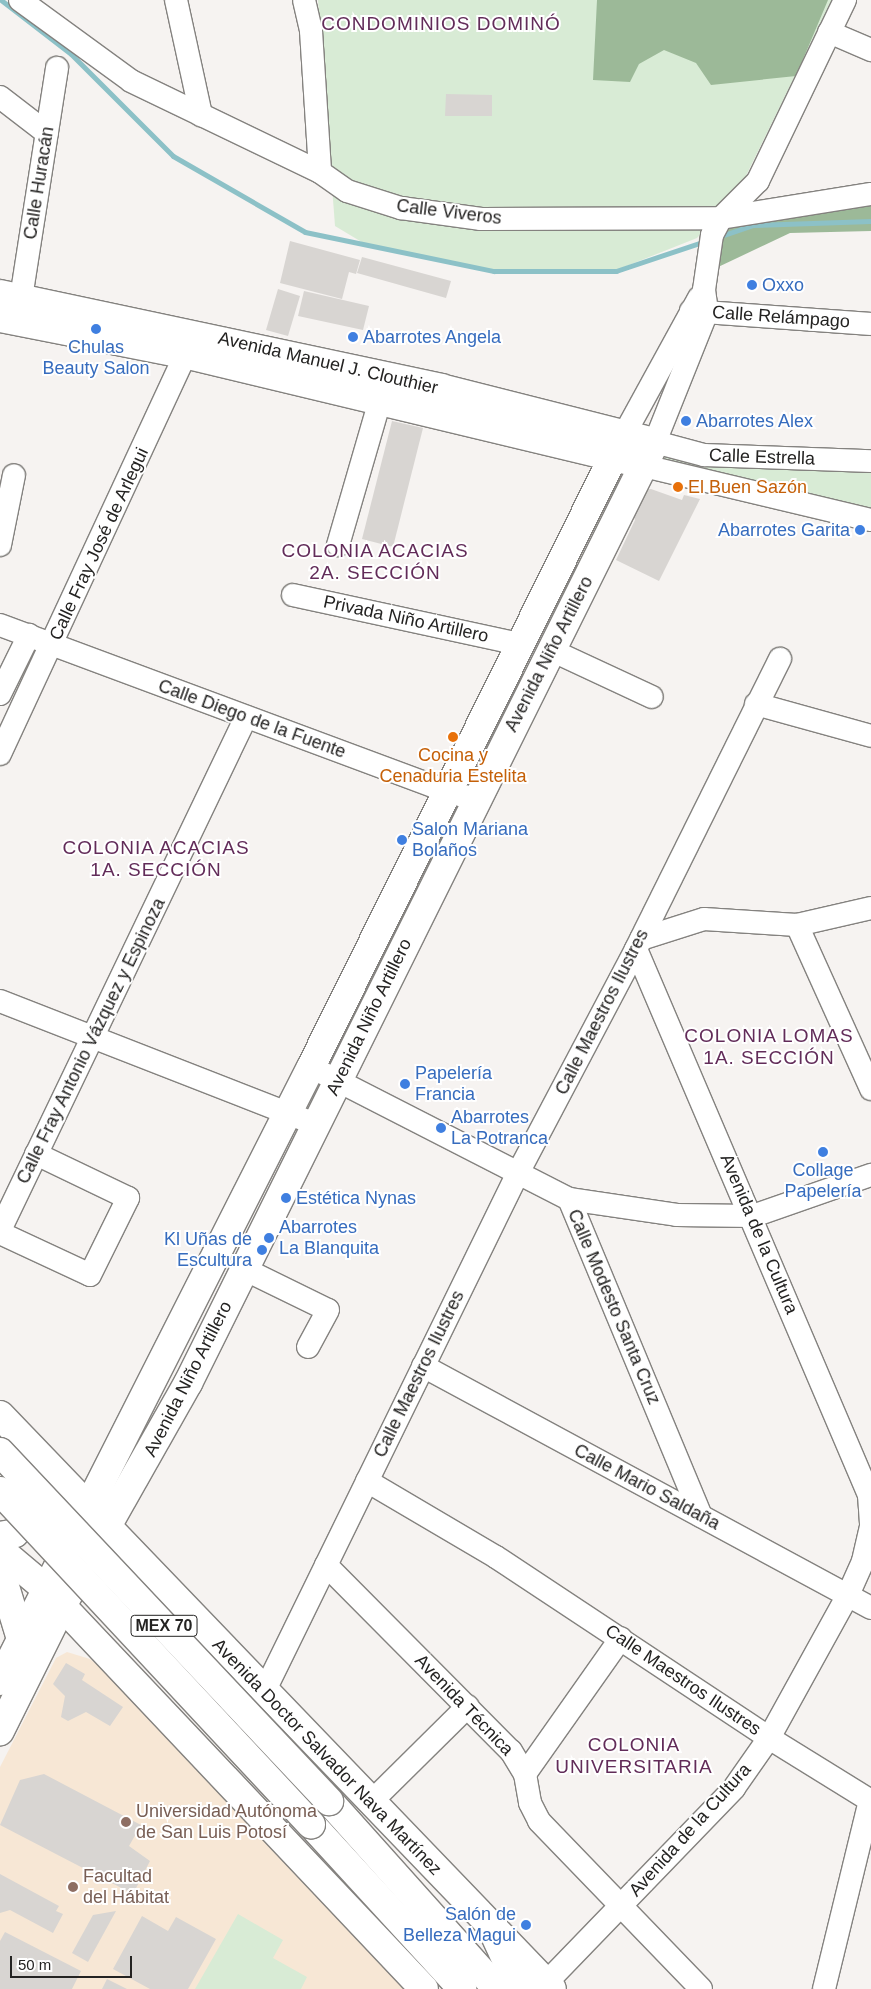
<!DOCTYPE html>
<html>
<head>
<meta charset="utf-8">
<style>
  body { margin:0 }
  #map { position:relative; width:871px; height:1989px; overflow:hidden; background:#f6f3f1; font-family:Arial,sans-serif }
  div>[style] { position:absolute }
  .education>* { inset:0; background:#f7e7d5 }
  .green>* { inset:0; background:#d8ebd5 }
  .forest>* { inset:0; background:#9cb998 }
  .stream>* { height:5px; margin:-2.5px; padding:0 2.5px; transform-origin:2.5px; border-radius:2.5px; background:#8cc1c7 }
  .building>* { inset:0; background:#d8d5d2 }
  .roads { filter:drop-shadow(1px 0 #84827f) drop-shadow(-1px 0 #84827f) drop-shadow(0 1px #84827f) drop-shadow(0 -1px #84827f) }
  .minor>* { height:22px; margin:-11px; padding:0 11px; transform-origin:11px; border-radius:11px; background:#fff }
  .major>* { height:28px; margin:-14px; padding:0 14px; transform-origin:14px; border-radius:14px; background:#fff }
  .highway>* { height:28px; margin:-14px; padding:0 14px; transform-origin:14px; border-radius:14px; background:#fff }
  .bridges { filter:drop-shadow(1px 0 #84827f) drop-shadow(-1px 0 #84827f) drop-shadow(0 1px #84827f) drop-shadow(0 -1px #84827f) }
  .highway-bridge>* { height:28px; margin:-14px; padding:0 14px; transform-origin:14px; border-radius:14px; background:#fff }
  .dots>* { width:14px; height:14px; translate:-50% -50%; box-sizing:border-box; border:2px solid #fff; border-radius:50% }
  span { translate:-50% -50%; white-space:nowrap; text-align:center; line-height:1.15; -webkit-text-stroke:4px #fff; paint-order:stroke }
  .shield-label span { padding:1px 4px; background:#fff; border:1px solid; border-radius:4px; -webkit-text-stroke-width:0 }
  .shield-label { font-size:16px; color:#242322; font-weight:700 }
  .street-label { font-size:18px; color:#242322 }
  .shop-label { font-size:18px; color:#366cbe }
  .left { translate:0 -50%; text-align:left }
  .right { translate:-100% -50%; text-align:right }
  .food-label { font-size:18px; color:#c56008 }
  .education-label { font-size:18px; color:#785e54 }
  .neighbourhood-label { font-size:19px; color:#622c59; letter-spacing:1px }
  .scale { position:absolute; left:10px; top:1956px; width:122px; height:22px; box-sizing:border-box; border:2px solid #242322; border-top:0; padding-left:6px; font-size:15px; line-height:18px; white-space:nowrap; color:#242322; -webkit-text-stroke:4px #fff; paint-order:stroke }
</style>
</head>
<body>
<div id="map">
  <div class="education">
    <div style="clip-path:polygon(67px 1652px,90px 1659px,121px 1685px,410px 1989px,0 1989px,0 1767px,56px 1658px)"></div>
  </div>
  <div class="green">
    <div style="clip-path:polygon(318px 0,832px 0,743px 182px,724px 209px,697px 238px,614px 271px,493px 270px,365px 244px,335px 226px)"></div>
    <div style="clip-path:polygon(653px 451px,871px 467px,871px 515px,649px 457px)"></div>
    <div style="clip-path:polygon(238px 1914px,283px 1940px,273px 1958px,307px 1977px,301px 1989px,195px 1989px)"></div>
  </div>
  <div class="forest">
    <div style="clip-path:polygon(597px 0,828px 0,796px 76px,711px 85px,696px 63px,664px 50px,639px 64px,630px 82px,593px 80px)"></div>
    <div style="clip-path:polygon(871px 202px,871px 231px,790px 233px,697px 277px,699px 238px,731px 218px)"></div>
  </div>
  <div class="stream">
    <div style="left:1px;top:0;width:88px;rotate:37.6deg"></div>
    <div style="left:71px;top:54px;width:144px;rotate:45deg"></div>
    <div style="left:173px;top:156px;width:152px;rotate:29.9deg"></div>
    <div style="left:305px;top:232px;width:193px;rotate:11.7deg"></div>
    <div style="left:494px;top:271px;width:122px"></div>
    <div style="left:616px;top:271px;width:94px;rotate:-18.6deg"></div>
    <div style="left:721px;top:236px;width:34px;rotate:-19deg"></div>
    <div style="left:753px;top:225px;width:118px;rotate:-1.9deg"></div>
  </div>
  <div class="building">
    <div style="clip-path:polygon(446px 94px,492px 95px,492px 116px,445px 116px)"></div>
    <div style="clip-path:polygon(290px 241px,360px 260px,356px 274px,349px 272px,342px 299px,280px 283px)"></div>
    <div style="clip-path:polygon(362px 257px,451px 281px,446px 298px,357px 273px)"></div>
    <div style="clip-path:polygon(278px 289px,300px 296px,288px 336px,266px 330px)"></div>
    <div style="clip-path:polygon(304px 291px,369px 306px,363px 330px,298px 316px)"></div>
    <div style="clip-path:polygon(392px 421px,423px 428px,393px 547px,362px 539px)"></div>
    <div style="clip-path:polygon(651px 489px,682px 500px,684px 495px,700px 499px,659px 581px,616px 560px,635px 520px,633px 515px,644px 490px)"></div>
    <div style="clip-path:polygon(66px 1663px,85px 1674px,82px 1680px,123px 1707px,110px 1726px,86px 1712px,68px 1721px,61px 1717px,65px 1696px,53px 1684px)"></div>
    <div style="clip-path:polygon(44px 1774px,141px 1825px,129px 1846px,150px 1861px,133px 1894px,0 1825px,20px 1780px)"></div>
    <div style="clip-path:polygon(0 1874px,59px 1906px,56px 1911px,63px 1914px,53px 1933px,10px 1910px,0 1913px)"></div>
    <div style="clip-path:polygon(116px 1911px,88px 1962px,72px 1953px,93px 1915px)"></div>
    <div style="clip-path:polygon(142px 1916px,168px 1931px,176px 1917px,216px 1939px,188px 1989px,150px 1989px,113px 1969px)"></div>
    <div style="clip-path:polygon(5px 1932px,81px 1971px,72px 1989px,0 1989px,0 1941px)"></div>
    <div style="clip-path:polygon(107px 1979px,127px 1989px,102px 1989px)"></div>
  </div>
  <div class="roads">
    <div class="minor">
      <div style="left:20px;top:0;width:137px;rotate:36.1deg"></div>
      <div style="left:131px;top:81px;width:210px;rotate:25.7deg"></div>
      <div style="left:320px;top:172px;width:33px;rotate:35deg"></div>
      <div style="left:347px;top:191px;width:57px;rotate:17.5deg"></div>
      <div style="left:401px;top:208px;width:81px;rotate:7.8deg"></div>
      <div style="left:481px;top:219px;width:240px;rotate:-0.2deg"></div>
      <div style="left:721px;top:218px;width:152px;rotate:-9.1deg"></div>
      <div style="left:176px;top:0;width:118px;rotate:77.7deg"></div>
      <div style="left:304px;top:0;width:32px;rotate:77deg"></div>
      <div style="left:311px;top:31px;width:141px;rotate:86.3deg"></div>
      <div style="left:845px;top:0;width:201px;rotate:115.7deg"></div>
      <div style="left:758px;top:181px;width:52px;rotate:135deg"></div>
      <div style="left:721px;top:218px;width:19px;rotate:118deg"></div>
      <div style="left:712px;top:235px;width:56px;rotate:98.3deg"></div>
      <div style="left:704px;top:290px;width:22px;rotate:82deg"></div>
      <div style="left:707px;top:312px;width:140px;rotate:111.8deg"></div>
      <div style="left:655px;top:442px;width:51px;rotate:14.9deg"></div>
      <div style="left:704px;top:455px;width:167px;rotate:2.1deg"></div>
      <div style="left:829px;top:32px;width:46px;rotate:23.2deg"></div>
      <div style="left:0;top:97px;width:59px;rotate:37.5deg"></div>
      <div style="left:21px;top:298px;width:233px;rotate:-81.1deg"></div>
      <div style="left:691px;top:311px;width:180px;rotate:4.1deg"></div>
      <div style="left:625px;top:433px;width:154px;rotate:-61.3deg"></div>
      <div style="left:644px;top:466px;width:233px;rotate:13.4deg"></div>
      <div style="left:0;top:545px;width:71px;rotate:-78.7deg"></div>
      <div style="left:338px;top:545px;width:151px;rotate:-73.8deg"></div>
      <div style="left:293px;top:595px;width:231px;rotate:12.2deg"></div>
      <div style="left:0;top:625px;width:478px;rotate:20.4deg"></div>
      <div style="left:448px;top:792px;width:29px;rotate:14deg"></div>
      <div style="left:551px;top:650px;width:111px;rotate:25deg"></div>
      <div style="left:0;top:694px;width:66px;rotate:-63.8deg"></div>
      <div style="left:756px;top:704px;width:119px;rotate:15.5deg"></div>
      <div style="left:0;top:754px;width:456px;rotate:-65.1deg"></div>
      <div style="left:797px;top:925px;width:180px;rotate:65.7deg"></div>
      <div style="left:641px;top:939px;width:66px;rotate:-17.6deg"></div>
      <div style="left:704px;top:919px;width:93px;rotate:3.7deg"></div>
      <div style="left:797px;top:925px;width:76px;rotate:-12.9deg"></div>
      <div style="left:636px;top:949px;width:594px;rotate:66.89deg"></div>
      <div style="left:869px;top:1495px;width:28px;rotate:86deg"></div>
      <div style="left:0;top:1001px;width:339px;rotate:21.3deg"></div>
      <div style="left:311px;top:1067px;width:290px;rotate:27.1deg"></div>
      <div style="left:569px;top:1199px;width:109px;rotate:8.4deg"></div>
      <div style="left:677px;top:1215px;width:76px;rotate:0.8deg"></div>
      <div style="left:753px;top:1216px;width:125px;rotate:-19.2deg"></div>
      <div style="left:569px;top:1199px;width:343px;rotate:67.4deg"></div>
      <div style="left:0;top:1230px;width:569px;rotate:-64.38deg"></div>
      <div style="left:0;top:1233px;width:99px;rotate:25deg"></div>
      <div style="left:90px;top:1275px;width:86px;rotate:-63.7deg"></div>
      <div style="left:128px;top:1198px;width:102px;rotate:-154.4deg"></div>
      <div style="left:244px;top:1269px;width:93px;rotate:26deg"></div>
      <div style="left:328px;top:1310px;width:42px;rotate:118.4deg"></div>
      <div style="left:423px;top:1366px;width:509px;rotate:28.38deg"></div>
      <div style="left:367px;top:1481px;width:150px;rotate:30.5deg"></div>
      <div style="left:496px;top:1557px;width:328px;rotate:33.5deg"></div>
      <div style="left:769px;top:1738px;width:120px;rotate:31.7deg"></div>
      <div style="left:326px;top:1565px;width:262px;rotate:45.2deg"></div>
      <div style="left:511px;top:1751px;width:27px;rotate:59deg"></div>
      <div style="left:525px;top:1774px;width:29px;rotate:80deg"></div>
      <div style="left:530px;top:1803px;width:20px;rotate:63deg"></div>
      <div style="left:539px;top:1821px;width:233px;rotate:46deg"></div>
      <div style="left:265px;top:1690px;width:573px;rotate:-63.93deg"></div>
      <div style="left:517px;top:1175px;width:255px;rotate:-62.2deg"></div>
      <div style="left:636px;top:949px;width:324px;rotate:-63.6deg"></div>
      <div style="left:525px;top:1774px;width:166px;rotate:-54.8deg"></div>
      <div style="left:371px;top:1802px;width:136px;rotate:-44.7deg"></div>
      <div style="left:546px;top:1983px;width:271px;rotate:-46deg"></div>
      <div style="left:734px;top:1788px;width:61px;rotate:-55deg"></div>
      <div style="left:769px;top:1738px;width:163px;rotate:-61.1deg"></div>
      <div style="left:848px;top:1595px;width:37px;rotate:-66deg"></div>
      <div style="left:863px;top:1561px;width:37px;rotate:-77deg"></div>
      <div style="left:824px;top:1989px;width:194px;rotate:-76.3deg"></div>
    </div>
    <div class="major">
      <div style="left:0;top:294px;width:451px;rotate:12deg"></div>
      <div style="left:441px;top:388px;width:221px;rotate:14.2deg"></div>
      <div style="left:655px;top:442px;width:1051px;rotate:116.39deg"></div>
      <div style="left:188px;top:1383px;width:256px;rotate:119.5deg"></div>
      <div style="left:62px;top:1606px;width:140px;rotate:116.4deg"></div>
      <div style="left:0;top:318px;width:192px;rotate:11.1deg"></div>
      <div style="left:188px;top:355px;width:455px;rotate:13.5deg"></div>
      <div style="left:0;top:1415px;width:796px;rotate:46.12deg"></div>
      <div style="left:0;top:1536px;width:15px;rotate:-11deg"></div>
      <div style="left:15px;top:1533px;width:40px;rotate:-48deg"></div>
      <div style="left:0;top:1550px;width:57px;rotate:40.1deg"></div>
      <div style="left:44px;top:1587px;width:553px;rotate:46.61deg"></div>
      <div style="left:0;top:1570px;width:72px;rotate:73.1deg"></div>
      <div style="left:0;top:1681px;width:688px;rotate:-63.14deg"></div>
      <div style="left:311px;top:1067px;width:707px;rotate:-63.65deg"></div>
    </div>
    <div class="highway">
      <div style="left:329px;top:1801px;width:252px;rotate:48.2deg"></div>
      <div style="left:311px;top:1824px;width:224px;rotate:47.5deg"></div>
      <div style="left:492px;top:1929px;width:43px;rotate:65.2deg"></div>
      <div style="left:510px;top:1968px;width:28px;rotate:48deg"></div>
    </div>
  </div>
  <div class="bridges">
    <div class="highway-bridge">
      <div style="left:0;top:1452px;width:480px;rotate:46.7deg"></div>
      <div style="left:0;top:1491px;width:456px;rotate:47deg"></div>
    </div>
  </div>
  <div class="dots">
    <div style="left:752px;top:285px;background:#3f7fe0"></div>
    <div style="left:96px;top:329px;background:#3f7fe0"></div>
    <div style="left:353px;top:337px;background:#3f7fe0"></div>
    <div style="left:686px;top:421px;background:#3f7fe0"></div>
    <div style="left:678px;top:487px;background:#e8710a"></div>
    <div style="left:860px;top:530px;background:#3f7fe0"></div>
    <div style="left:453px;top:737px;background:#e8710a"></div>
    <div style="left:402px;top:840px;background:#3f7fe0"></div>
    <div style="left:405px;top:1084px;background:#3f7fe0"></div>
    <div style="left:441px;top:1128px;background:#3f7fe0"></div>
    <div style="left:823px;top:1152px;background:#3f7fe0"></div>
    <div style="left:286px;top:1198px;background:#3f7fe0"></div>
    <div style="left:269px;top:1238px;background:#3f7fe0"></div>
    <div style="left:262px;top:1250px;background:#3f7fe0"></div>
    <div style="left:126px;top:1822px;background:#8d6e63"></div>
    <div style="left:73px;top:1887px;background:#8d6e63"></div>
    <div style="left:526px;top:1925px;background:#3f7fe0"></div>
  </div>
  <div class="shield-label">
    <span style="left:164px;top:1626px">MEX 70</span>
  </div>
  <div class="street-label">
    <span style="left:39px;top:183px;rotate:-81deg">Calle Huracán</span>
    <span style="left:449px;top:212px;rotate:7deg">Calle Viveros</span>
    <span style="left:781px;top:317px;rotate:4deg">Calle Relámpago</span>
    <span style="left:328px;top:363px;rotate:13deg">Avenida Manuel J. Clouthier</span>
    <span style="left:762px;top:457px;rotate:2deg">Calle Estrella</span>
    <span style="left:99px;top:544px;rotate:-65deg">Calle Fray José de Arlegui</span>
    <span style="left:406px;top:619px;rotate:12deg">Privada Niño Artillero</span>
    <span style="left:549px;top:654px;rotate:-63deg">Avenida Niño Artillero</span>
    <span style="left:252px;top:719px;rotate:20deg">Calle Diego de la Fuente</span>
    <span style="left:602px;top:1012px;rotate:-63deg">Calle Maestros Ilustres</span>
    <span style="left:369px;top:1017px;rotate:-64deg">Avenida Niño Artillero</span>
    <span style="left:91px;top:1041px;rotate:-64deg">Calle Fray Antonio Vázquez y Espinoza</span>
    <span style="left:759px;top:1234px;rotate:67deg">Avenida de la Cultura</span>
    <span style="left:614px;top:1307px;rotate:67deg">Calle Modesto Santa Cruz</span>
    <span style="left:419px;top:1374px;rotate:-64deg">Calle Maestros Ilustres</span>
    <span style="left:188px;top:1379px;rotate:-63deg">Avenida Niño Artillero</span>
    <span style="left:647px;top:1487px;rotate:28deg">Calle Mario Saldaña</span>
    <span style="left:683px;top:1680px;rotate:34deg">Calle Maestros Ilustres</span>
    <span style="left:464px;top:1705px;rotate:46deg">Avenida Técnica</span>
    <span style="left:327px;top:1757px;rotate:46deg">Avenida Doctor Salvador Nava Martínez</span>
    <span style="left:690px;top:1830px;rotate:-48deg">Avenida de la Cultura</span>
  </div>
  <div class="shop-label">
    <span class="left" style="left:762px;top:285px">Oxxo</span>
    <span class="left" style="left:363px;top:337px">Abarrotes Angela</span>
    <span style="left:96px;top:358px">Chulas<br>Beauty Salon</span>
    <span class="left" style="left:696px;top:421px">Abarrotes Alex</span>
    <span class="right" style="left:850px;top:530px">Abarrotes Garita</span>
    <span class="left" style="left:412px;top:840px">Salon Mariana<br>Bolaños</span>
    <span class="left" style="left:415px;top:1084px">Papelería<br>Francia</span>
    <span class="left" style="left:451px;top:1128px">Abarrotes<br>La Potranca</span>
    <span style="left:823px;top:1181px">Collage<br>Papelería</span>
    <span class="left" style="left:296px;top:1198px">Estética Nynas</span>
    <span class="left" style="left:279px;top:1238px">Abarrotes<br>La Blanquita</span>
    <span class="right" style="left:252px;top:1250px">Kl Uñas de<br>Escultura</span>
    <span class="right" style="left:516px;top:1925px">Salón de<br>Belleza Magui</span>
  </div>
  <div class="food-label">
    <span class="left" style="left:688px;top:487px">El Buen Sazón</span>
    <span style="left:453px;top:766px">Cocina y<br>Cenaduria Estelita</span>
  </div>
  <div class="education-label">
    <span class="left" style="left:136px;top:1822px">Universidad Autónoma<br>de San Luis Potosí</span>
    <span class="left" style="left:83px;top:1887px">Facultad<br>del Hábitat</span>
  </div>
  <div class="neighbourhood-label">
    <span style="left:441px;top:24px">CONDOMINIOS DOMINÓ</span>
    <span style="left:375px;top:562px">COLONIA ACACIAS<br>2A. SECCIÓN</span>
    <span style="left:156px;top:859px">COLONIA ACACIAS<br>1A. SECCIÓN</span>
    <span style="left:769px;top:1047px">COLONIA LOMAS<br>1A. SECCIÓN</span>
    <span style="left:634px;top:1756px">COLONIA<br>UNIVERSITARIA</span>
  </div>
  <div class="scale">50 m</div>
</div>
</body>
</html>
